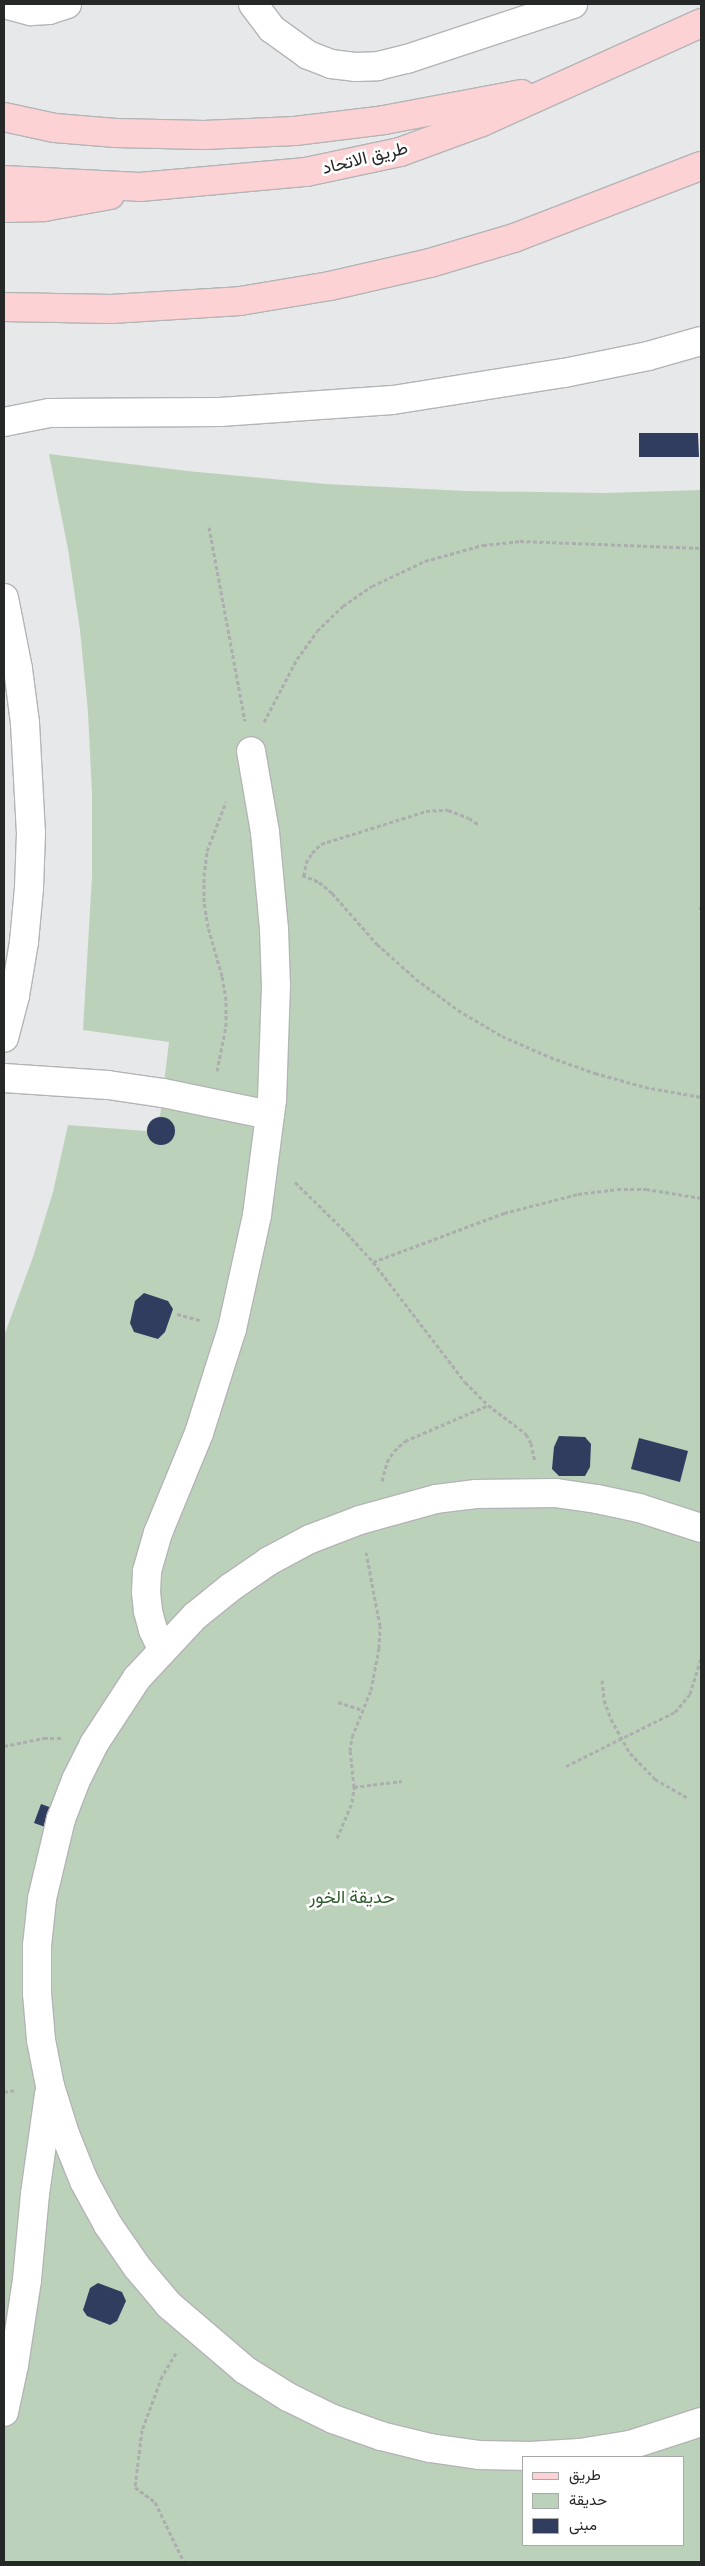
<!DOCTYPE html>
<html>
<head>
<meta charset="utf-8">
<style>
  body { margin:0 }
  #map { position:relative; width:705px; height:2566px; overflow:hidden; background:#e7e8ea; font-family:"Archivo Narrow",Vazirmatn,sans-serif }
  div>[style] { position:absolute }
  .green>* { inset:0; background:#bcd1ba }
  .building>* { inset:0; background:#313d5e }
  .round { border-radius:50% }
  .path>* { height:3px; margin-top:-1.5px; transform-origin:0; background:repeating-linear-gradient(90deg,#acadaf 0 4px,transparent 0 6.5px) }
  .roads { filter:drop-shadow(1px 0 #b3b4b6) drop-shadow(-1px 0 #b3b4b6) drop-shadow(0 1px #b3b4b6) drop-shadow(0 -1px #b3b4b6) }
  .minor>* { height:28px; margin:-14px; padding:0 14px; transform-origin:14px; border-radius:14px; background:#fff }
  .major>* { height:28px; margin:-14px; padding:0 14px; transform-origin:14px; border-radius:14px; background:#fdd2d4 }
  span { translate:-50% -50%; white-space:nowrap; text-align:center; line-height:1.15; -webkit-text-stroke:5px #fff; paint-order:stroke }
  .street-label { font-size:18px; color:#262727 }
  .park-label { font-size:18px; color:#305c2d }
  .frame { position:absolute; inset:0; border:5px solid #262727; pointer-events:none }
  .legend { position:absolute; left:522px; top:2456px; width:162px; height:90px; box-sizing:border-box; background:#fff; border:1px solid #a8a9a9; margin:0; padding:6px 9px; list-style:none; font-size:15px; color:#262727 }
  .legend li { display:flex; align-items:center; gap:10px; height:25px }
  .legend b { width:25px; border:1px solid #a8a9a9 }
</style>
</head>
<body>
<div id="map">
  <div class="green">
    <div style="clip-path:polygon(evenodd,49px 454px,187px 471px,326px 484px,465px 491px,604px 493px,701px 490px,701px 2562px,4px 2562px,4px 1336px,33px 1257px,53px 1192px,68px 1125px,146px 1131px,150px 1121px,160px 1116px,169px 1042px,83px 1030px,92px 876px,92px 794px,88px 712px,80px 630px,68px 549px,49px 454px,524px 2457px,684px 2457px,684px 2545px,524px 2545px,524px 2457px)"></div>
  </div>
  <div class="building">
    <div style="clip-path:polygon(639px 433px,698px 433px,699px 457px,639px 457px)"></div>
    <div class="round" style="left:147px;top:1117px;width:28px;height:28px"></div>
    <div style="clip-path:polygon(144px 1293px,168px 1301px,173px 1309px,165px 1332px,158px 1339px,134px 1332px,130px 1323px,135px 1301px)"></div>
    <div style="clip-path:polygon(559px 1436px,585px 1437px,591px 1444px,590px 1467px,585px 1476px,559px 1476px,552px 1469px,554px 1447px)"></div>
    <div style="clip-path:polygon(639px 1438px,688px 1451px,680px 1482px,631px 1469px)"></div>
    <div style="clip-path:polygon(41px 1804px,55px 1809px,48px 1828px,34px 1823px)"></div>
    <div style="clip-path:polygon(98px 2283px,122px 2292px,126px 2301px,117px 2321px,110px 2325px,87px 2316px,83px 2310px,90px 2288px)"></div>
  </div>
  <div class="path">
    <div style="left:209px;top:527px;width:197px;rotate:79.5deg"></div>
    <div style="left:264px;top:722px;width:71px;rotate:-62.4deg"></div>
    <div style="left:297px;top:659px;width:34px;rotate:-54deg"></div>
    <div style="left:317px;top:631px;width:36px;rotate:-44deg"></div>
    <div style="left:343px;top:606px;width:35px;rotate:-35deg"></div>
    <div style="left:372px;top:586px;width:59px;rotate:-25.3deg"></div>
    <div style="left:425px;top:561px;width:60px;rotate:-15.4deg"></div>
    <div style="left:483px;top:545px;width:37px;rotate:-6deg"></div>
    <div style="left:520px;top:541px;width:181px;rotate:2.2deg"></div>
    <div style="left:302px;top:875px;width:18px;rotate:22deg"></div>
    <div style="left:319px;top:882px;width:17px;rotate:40deg"></div>
    <div style="left:332px;top:893px;width:68px;rotate:48.6deg"></div>
    <div style="left:377px;top:944px;width:52px;rotate:41.9deg"></div>
    <div style="left:416px;top:979px;width:52px;rotate:36.4deg"></div>
    <div style="left:458px;top:1010px;width:51px;rotate:30.6deg"></div>
    <div style="left:502px;top:1036px;width:52px;rotate:23.6deg"></div>
    <div style="left:550px;top:1057px;width:48px;rotate:19.6deg"></div>
    <div style="left:595px;top:1073px;width:52px;rotate:15.6deg"></div>
    <div style="left:645px;top:1087px;width:57px;rotate:10.1deg"></div>
    <div style="left:304px;top:876px;width:13px;rotate:-81deg"></div>
    <div style="left:306px;top:863px;width:12px;rotate:-59deg"></div>
    <div style="left:312px;top:853px;width:13px;rotate:-45deg"></div>
    <div style="left:321px;top:844px;width:110px;rotate:-17.4deg"></div>
    <div style="left:426px;top:811px;width:22px;rotate:-3deg"></div>
    <div style="left:448px;top:810px;width:22px;rotate:21deg"></div>
    <div style="left:469px;top:818px;width:11px;rotate:34deg"></div>
    <div style="left:699px;top:908px;width:2px"></div>
    <div style="left:217px;top:1071px;width:46px;rotate:-78.7deg"></div>
    <div style="left:226px;top:1026px;width:26px;rotate:-90deg"></div>
    <div style="left:226px;top:1000px;width:24px;rotate:-99deg"></div>
    <div style="left:222px;top:976px;width:51px;rotate:-105.9deg"></div>
    <div style="left:208px;top:927px;width:25px;rotate:-99deg"></div>
    <div style="left:204px;top:902px;width:26px;rotate:-90deg"></div>
    <div style="left:204px;top:876px;width:25px;rotate:-83deg"></div>
    <div style="left:207px;top:851px;width:53px;rotate:-68.8deg"></div>
    <div style="left:295px;top:1182px;width:73px;rotate:44.4deg"></div>
    <div style="left:347px;top:1233px;width:39px;rotate:48deg"></div>
    <div style="left:373px;top:1262px;width:151px;rotate:52.5deg"></div>
    <div style="left:465px;top:1382px;width:33px;rotate:45deg"></div>
    <div style="left:488px;top:1405px;width:48px;rotate:37.3deg"></div>
    <div style="left:526px;top:1434px;width:10px;rotate:61deg"></div>
    <div style="left:531px;top:1443px;width:19px;rotate:78deg"></div>
    <div style="left:373px;top:1262px;width:140px;rotate:-20.5deg"></div>
    <div style="left:504px;top:1213px;width:76px;rotate:-14.4deg"></div>
    <div style="left:578px;top:1194px;width:39px;rotate:-7deg"></div>
    <div style="left:617px;top:1189px;width:29px"></div>
    <div style="left:646px;top:1189px;width:56px;rotate:9.3deg"></div>
    <div style="left:177px;top:1314px;width:24px;rotate:15deg"></div>
    <div style="left:382px;top:1481px;width:20px;rotate:-75deg"></div>
    <div style="left:387px;top:1462px;width:13px;rotate:-58deg"></div>
    <div style="left:394px;top:1451px;width:15px;rotate:-42deg"></div>
    <div style="left:405px;top:1441px;width:90px;rotate:-23.4deg"></div>
    <div style="left:602px;top:1680px;width:20px;rotate:84deg"></div>
    <div style="left:604px;top:1700px;width:20px;rotate:70deg"></div>
    <div style="left:611px;top:1719px;width:39px;rotate:61deg"></div>
    <div style="left:630px;top:1753px;width:36px;rotate:46deg"></div>
    <div style="left:655px;top:1779px;width:38px;rotate:30deg"></div>
    <div style="left:338px;top:1702px;width:26px;rotate:18deg"></div>
    <div style="left:4px;top:1746px;width:41px;rotate:-11.3deg"></div>
    <div style="left:44px;top:1738px;width:17px"></div>
    <div style="left:566px;top:1766px;width:122px;rotate:-26.4deg"></div>
    <div style="left:675px;top:1712px;width:23px;rotate:-50deg"></div>
    <div style="left:690px;top:1694px;width:37px;rotate:-73deg"></div>
    <div style="left:354px;top:1787px;width:48px;rotate:-7.1deg"></div>
    <div style="left:337px;top:1838px;width:39px;rotate:-67deg"></div>
    <div style="left:352px;top:1802px;width:15px;rotate:-82deg"></div>
    <div style="left:354px;top:1787px;width:36px;rotate:-96deg"></div>
    <div style="left:350px;top:1751px;width:14px;rotate:-82deg"></div>
    <div style="left:352px;top:1737px;width:51px;rotate:-68deg"></div>
    <div style="left:371px;top:1690px;width:43px;rotate:-79.2deg"></div>
    <div style="left:379px;top:1648px;width:22px;rotate:-87deg"></div>
    <div style="left:380px;top:1626px;width:75px;rotate:-100.7deg"></div>
    <div style="left:4px;top:2092px;width:12px;rotate:-9deg"></div>
    <div style="left:176px;top:2353px;width:27px;rotate:121deg"></div>
    <div style="left:162px;top:2376px;width:58px;rotate:110.3deg"></div>
    <div style="left:142px;top:2430px;width:57px;rotate:97deg"></div>
    <div style="left:135px;top:2487px;width:25px;rotate:37deg"></div>
    <div style="left:155px;top:2502px;width:67px;rotate:64.2deg"></div>
  </div>
  <div class="roads">
    <div class="minor">
      <div style="left:4px;top:4px;width:28px;rotate:15deg"></div>
      <div style="left:31px;top:11px;width:18px;rotate:-3deg"></div>
      <div style="left:49px;top:10px;width:19px;rotate:-18deg"></div>
      <div style="left:253px;top:4px;width:31px;rotate:53deg"></div>
      <div style="left:272px;top:29px;width:44px;rotate:35.8deg"></div>
      <div style="left:308px;top:55px;width:25px;rotate:21deg"></div>
      <div style="left:331px;top:64px;width:24px;rotate:7deg"></div>
      <div style="left:355px;top:67px;width:23px;rotate:-2deg"></div>
      <div style="left:378px;top:66px;width:30px;rotate:-14deg"></div>
      <div style="left:407px;top:59px;width:175px;rotate:-18.3deg"></div>
      <div style="left:4px;top:422px;width:46px;rotate:-11.3deg"></div>
      <div style="left:49px;top:413px;width:171px;rotate:-0.3deg"></div>
      <div style="left:220px;top:412px;width:173px;rotate:-4deg"></div>
      <div style="left:393px;top:400px;width:173px;rotate:-9deg"></div>
      <div style="left:564px;top:373px;width:86px;rotate:-11.4deg"></div>
      <div style="left:648px;top:356px;width:55px;rotate:-15.8deg"></div>
      <div style="left:4px;top:598px;width:72px;rotate:78.8deg"></div>
      <div style="left:18px;top:669px;width:54px;rotate:82.6deg"></div>
      <div style="left:25px;top:723px;width:110px;rotate:86.9deg"></div>
      <div style="left:31px;top:833px;width:55px;rotate:92.1deg"></div>
      <div style="left:29px;top:888px;width:54px;rotate:95.3deg"></div>
      <div style="left:24px;top:942px;width:55px;rotate:99.5deg"></div>
      <div style="left:15px;top:996px;width:43px;rotate:104.7deg"></div>
      <div style="left:4px;top:1078px;width:104px;rotate:3.9deg"></div>
      <div style="left:108px;top:1085px;width:56px;rotate:8.3deg"></div>
      <div style="left:163px;top:1093px;width:109px;rotate:11.6deg"></div>
      <div style="left:701px;top:1528px;width:65px;rotate:-162.1deg"></div>
      <div style="left:639px;top:1508px;width:43px;rotate:-167.9deg"></div>
      <div style="left:597px;top:1499px;width:41px;rotate:-171.7deg"></div>
      <div style="left:556px;top:1493px;width:80px;rotate:179.3deg"></div>
      <div style="left:476px;top:1494px;width:40px;rotate:172.9deg"></div>
      <div style="left:436px;top:1499px;width:79px;rotate:164.6deg"></div>
      <div style="left:360px;top:1520px;width:53px;rotate:159.2deg"></div>
      <div style="left:310px;top:1539px;width:47px;rotate:151.8deg"></div>
      <div style="left:269px;top:1561px;width:46px;rotate:145.6deg"></div>
      <div style="left:231px;top:1587px;width:46px;rotate:141.1deg"></div>
      <div style="left:195px;top:1616px;width:85px;rotate:133.1deg"></div>
      <div style="left:137px;top:1678px;width:79px;rotate:123.1deg"></div>
      <div style="left:94px;top:1744px;width:40px;rotate:116.6deg"></div>
      <div style="left:76px;top:1780px;width:42px;rotate:111deg"></div>
      <div style="left:61px;top:1819px;width:82px;rotate:103.4deg"></div>
      <div style="left:42px;top:1899px;width:47px;rotate:96.1deg"></div>
      <div style="left:37px;top:1946px;width:47px;rotate:90deg"></div>
      <div style="left:37px;top:1993px;width:47px;rotate:85.1deg"></div>
      <div style="left:41px;top:2040px;width:47px;rotate:78.9deg"></div>
      <div style="left:50px;top:2086px;width:50px;rotate:72.6deg"></div>
      <div style="left:65px;top:2134px;width:51px;rotate:68deg"></div>
      <div style="left:84px;top:2181px;width:50px;rotate:61.4deg"></div>
      <div style="left:108px;top:2225px;width:51px;rotate:55.4deg"></div>
      <div style="left:137px;top:2267px;width:50px;rotate:49.9deg"></div>
      <div style="left:169px;top:2305px;width:100px;rotate:40.5deg"></div>
      <div style="left:245px;top:2370px;width:51px;rotate:32.1deg"></div>
      <div style="left:288px;top:2397px;width:50px;rotate:26.1deg"></div>
      <div style="left:333px;top:2419px;width:51px;rotate:19.5deg"></div>
      <div style="left:381px;top:2436px;width:50px;rotate:13.8deg"></div>
      <div style="left:430px;top:2448px;width:49px;rotate:8.1deg"></div>
      <div style="left:479px;top:2455px;width:51px;rotate:1.1deg"></div>
      <div style="left:530px;top:2456px;width:50px;rotate:-3.4deg"></div>
      <div style="left:580px;top:2453px;width:51px;rotate:-9.1deg"></div>
      <div style="left:630px;top:2445px;width:75px;rotate:-17.9deg"></div>
      <div style="left:162px;top:1649px;width:21px;rotate:-115deg"></div>
      <div style="left:153px;top:1630px;width:20px;rotate:-105deg"></div>
      <div style="left:148px;top:1611px;width:19px;rotate:-96deg"></div>
      <div style="left:146px;top:1592px;width:21px;rotate:-87deg"></div>
      <div style="left:147px;top:1571px;width:40px;rotate:-74deg"></div>
      <div style="left:158px;top:1533px;width:108px;rotate:-67.7deg"></div>
      <div style="left:199px;top:1433px;width:109px;rotate:-72.4deg"></div>
      <div style="left:232px;top:1329px;width:117px;rotate:-77.6deg"></div>
      <div style="left:257px;top:1215px;width:116px;rotate:-82.6deg"></div>
      <div style="left:272px;top:1100px;width:114px;rotate:-88deg"></div>
      <div style="left:276px;top:986px;width:57px;rotate:-92deg"></div>
      <div style="left:274px;top:929px;width:97px;rotate:-95.3deg"></div>
      <div style="left:265px;top:832px;width:82px;rotate:-99.8deg"></div>
      <div style="left:4px;top:2412px;width:48px;rotate:-78deg"></div>
      <div style="left:14px;top:2365px;width:86px;rotate:-81.3deg"></div>
      <div style="left:27px;top:2280px;width:86px;rotate:-84.7deg"></div>
      <div style="left:35px;top:2194px;width:101px;rotate:-82deg"></div>
    </div>
    <div class="major">
      <div style="left:4px;top:117px;width:52px;rotate:12.2deg"></div>
      <div style="left:55px;top:128px;width:61px;rotate:4.7deg"></div>
      <div style="left:116px;top:133px;width:88px;rotate:1.3deg"></div>
      <div style="left:204px;top:135px;width:91px;rotate:-2.5deg"></div>
      <div style="left:295px;top:131px;width:90px;rotate:-7deg"></div>
      <div style="left:384px;top:120px;width:140px;rotate:-10.7deg"></div>
      <div style="left:4px;top:180px;width:136px;rotate:2.9deg"></div>
      <div style="left:140px;top:187px;width:167px;rotate:-5.2deg"></div>
      <div style="left:306px;top:172px;width:96px;rotate:-12deg"></div>
      <div style="left:400px;top:152px;width:87px;rotate:-20.1deg"></div>
      <div style="left:482px;top:122px;width:240px;rotate:-24.3deg"></div>
      <div style="left:4px;top:208px;width:40px;rotate:-1.4deg"></div>
      <div style="left:44px;top:207px;width:67px;rotate:-10.3deg"></div>
      <div style="left:4px;top:307px;width:107px;rotate:1.1deg"></div>
      <div style="left:111px;top:309px;width:129px;rotate:-3.5deg"></div>
      <div style="left:240px;top:301px;width:91px;rotate:-9.5deg"></div>
      <div style="left:330px;top:286px;width:103px;rotate:-13deg"></div>
      <div style="left:430px;top:263px;width:88px;rotate:-16.6deg"></div>
      <div style="left:514px;top:238px;width:200px;rotate:-21.1deg"></div>
    </div>
  </div>
  <div class="street-label">
    <span style="left:365px;top:158px;rotate:-14deg">طريق الاتحاد</span>
  </div>
  <div class="park-label">
    <span style="left:352px;top:1897px">حديقة الخور</span>
  </div>
  <div class="frame"></div>
  <ul class="legend">
  <li><b style="height:6px;background:#fdd2d4"></b>طريق</li>
  <li><b style="height:14px;background:#bcd1ba"></b>حديقة</li>
  <li><b style="height:14px;background:#313d5e"></b>مبنى</li>
  </ul>
</div>
</body>
</html>
